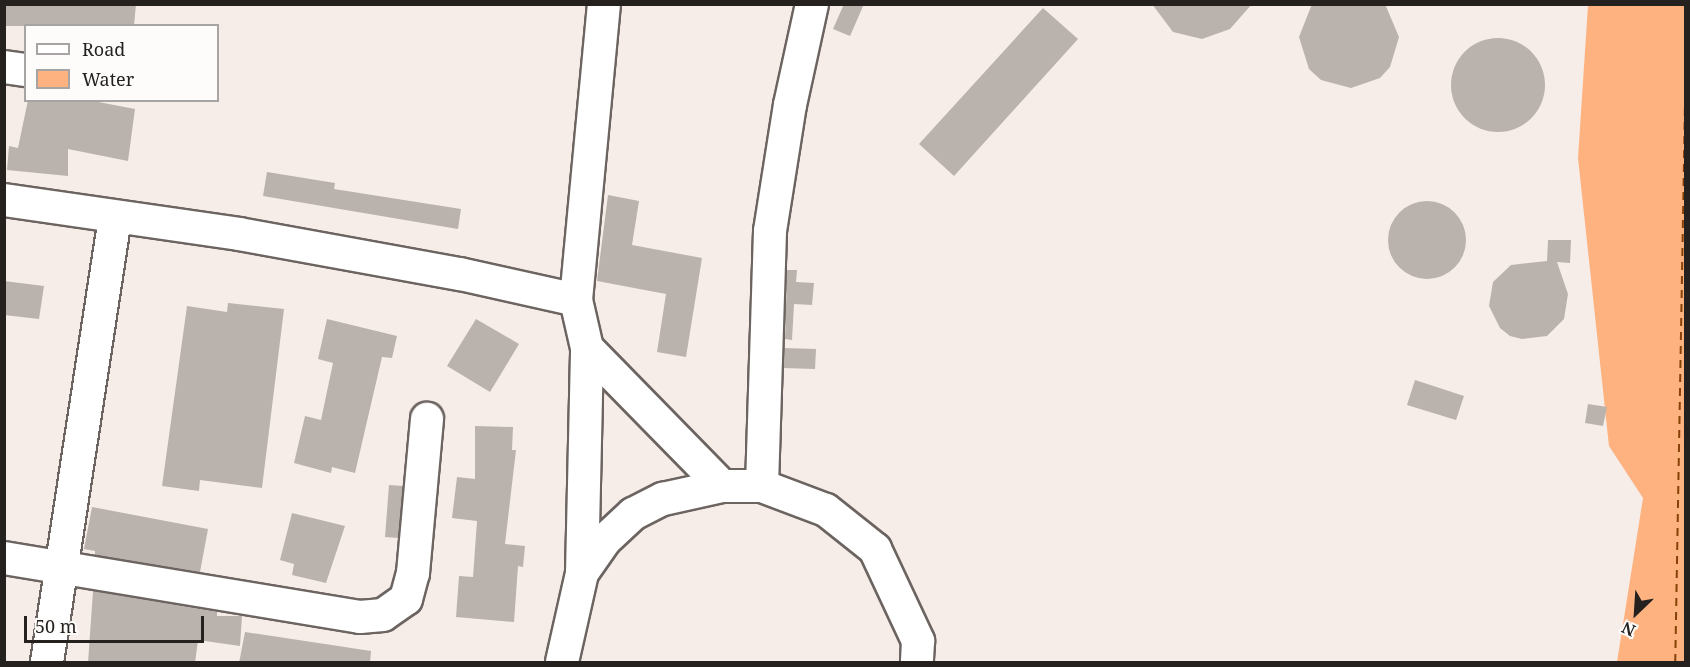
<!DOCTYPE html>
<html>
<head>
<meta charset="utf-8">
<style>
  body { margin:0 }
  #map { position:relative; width:1690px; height:667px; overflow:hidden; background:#f6ede8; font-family:"Noto Serif",serif }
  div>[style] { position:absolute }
  .water>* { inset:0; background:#fdb280 }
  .ferry>* { height:1.5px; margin-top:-0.75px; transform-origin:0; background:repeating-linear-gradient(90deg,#844205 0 8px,transparent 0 14px) }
  .building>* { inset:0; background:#bab2ad }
  .round { border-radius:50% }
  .roads { filter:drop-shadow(2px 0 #6c6460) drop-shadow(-2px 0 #6c6460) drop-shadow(0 2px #6c6460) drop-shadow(0 -2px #6c6460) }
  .minor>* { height:32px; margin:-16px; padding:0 16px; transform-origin:16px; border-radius:16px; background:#fff }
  span { translate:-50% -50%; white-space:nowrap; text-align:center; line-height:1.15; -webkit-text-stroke:6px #fefcfb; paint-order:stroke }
  .frame { position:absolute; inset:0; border:6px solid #24211f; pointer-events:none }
  .legend { position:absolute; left:24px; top:24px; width:195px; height:78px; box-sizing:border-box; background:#fefcfb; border:2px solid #a7a4a3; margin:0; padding:8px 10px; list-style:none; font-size:18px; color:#24211f }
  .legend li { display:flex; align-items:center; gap:12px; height:30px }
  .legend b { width:30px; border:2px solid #a7a4a3 }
  .north { position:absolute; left:1606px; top:583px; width:60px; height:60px; -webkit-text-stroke:4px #fefcfb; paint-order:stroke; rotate:205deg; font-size:16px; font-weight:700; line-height:24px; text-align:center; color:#24211f }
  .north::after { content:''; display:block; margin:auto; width:21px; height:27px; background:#24211f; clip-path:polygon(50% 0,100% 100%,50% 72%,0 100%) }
  .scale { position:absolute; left:24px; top:616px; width:180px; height:27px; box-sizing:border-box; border:3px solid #24211f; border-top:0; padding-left:8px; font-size:18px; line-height:21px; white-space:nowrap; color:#24211f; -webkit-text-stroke:4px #fefcfb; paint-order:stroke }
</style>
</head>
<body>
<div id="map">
  <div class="water">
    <div style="clip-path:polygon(1588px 5px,1685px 5px,1685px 662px,1617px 662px,1643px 498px,1609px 446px,1578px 158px)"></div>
  </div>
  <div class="ferry">
    <div style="left:1675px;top:662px;width:633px;rotate:-89deg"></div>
  </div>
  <div class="building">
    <div style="clip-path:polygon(4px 4px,136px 4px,134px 26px,4px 26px)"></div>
    <div style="clip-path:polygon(844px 4px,864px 4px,850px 36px,833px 29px)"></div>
    <div style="clip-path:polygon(1152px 4px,1252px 4px,1230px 29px,1202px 39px,1173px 32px)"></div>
    <div style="clip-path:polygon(1312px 4px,1385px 4px,1399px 37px,1390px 67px,1380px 78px,1351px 88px,1321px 80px,1309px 69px,1299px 37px)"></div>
    <div style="clip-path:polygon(1043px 8px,1078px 39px,954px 176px,919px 144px)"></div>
    <div class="round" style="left:1451px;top:38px;width:94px;height:94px"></div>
    <div style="clip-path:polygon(28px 100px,88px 100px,135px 109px,128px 161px,68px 149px,68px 176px,7px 170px,9px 146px,18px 148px)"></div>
    <div style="clip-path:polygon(267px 172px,335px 183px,334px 189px,461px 209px,458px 229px,263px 196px)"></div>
    <div style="clip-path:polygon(608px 195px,639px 201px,632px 245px,702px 258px,686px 357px,657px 352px,666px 294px,597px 281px)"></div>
    <div class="round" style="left:1388px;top:201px;width:78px;height:78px"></div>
    <div style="clip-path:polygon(1548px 240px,1571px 240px,1570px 263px,1557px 262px,1568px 294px,1564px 319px,1547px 336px,1522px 339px,1510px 336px,1500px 328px,1489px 306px,1493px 282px,1511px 265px,1547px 261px)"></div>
    <div style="clip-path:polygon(787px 270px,797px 270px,796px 282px,814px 283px,812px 305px,794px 304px,792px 340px,785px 339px)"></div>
    <div style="clip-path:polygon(4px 281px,44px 286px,39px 319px,4px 315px)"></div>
    <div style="clip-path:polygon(228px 303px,284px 309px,262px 488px,200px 480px,199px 491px,162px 486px,187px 306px,227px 312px)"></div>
    <div style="clip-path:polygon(327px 319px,397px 336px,392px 358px,382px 357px,355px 473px,332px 467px,331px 473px,294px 463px,305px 416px,321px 420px,333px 363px,318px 359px)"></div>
    <div style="clip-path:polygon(476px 319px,519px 344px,490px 392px,447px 366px)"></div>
    <div style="clip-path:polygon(784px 348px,816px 349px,815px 369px,784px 368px)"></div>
    <div style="clip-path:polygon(1415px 380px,1464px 396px,1456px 420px,1407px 405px)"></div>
    <div style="clip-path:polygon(1588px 404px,1607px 407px,1603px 426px,1585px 423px)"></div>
    <div style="clip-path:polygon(475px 426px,513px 427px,512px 450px,516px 450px,505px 544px,525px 546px,523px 567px,518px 566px,514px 622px,456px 617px,459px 576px,473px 577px,477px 521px,452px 518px,457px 477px,475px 479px)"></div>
    <div style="clip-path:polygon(389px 485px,403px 486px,398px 538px,385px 537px)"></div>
    <div style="clip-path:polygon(92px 507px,208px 529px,200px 572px,95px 555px,95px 551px,84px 549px)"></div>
    <div style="clip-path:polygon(292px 513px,345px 526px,326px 583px,292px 575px,294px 564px,280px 560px)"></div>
    <div style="clip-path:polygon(93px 591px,217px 612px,217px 616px,242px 616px,240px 646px,198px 640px,195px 663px,88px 663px)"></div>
    <div style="clip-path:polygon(245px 632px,371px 651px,370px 663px,239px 663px)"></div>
  </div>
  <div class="roads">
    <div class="minor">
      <div style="left:4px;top:67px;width:22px;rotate:8deg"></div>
      <div style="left:4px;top:200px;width:237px;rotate:8.2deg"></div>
      <div style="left:239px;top:234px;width:225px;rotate:10.3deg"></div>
      <div style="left:460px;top:274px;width:119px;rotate:12.6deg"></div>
      <div style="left:587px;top:348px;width:193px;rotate:45.6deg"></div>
      <div style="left:762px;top:486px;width:255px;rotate:-88.2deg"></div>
      <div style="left:770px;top:231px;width:128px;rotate:-81deg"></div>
      <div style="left:790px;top:105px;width:103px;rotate:-77.7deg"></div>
      <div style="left:4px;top:558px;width:361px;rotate:9.4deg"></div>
      <div style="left:360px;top:617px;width:23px;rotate:-5deg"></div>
      <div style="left:383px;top:615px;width:28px;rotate:-35deg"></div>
      <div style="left:406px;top:599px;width:27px;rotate:-75deg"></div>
      <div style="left:413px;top:573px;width:155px;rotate:-84.8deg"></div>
      <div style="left:582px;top:573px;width:225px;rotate:-88.7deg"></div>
      <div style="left:587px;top:348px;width:49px;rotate:-102.9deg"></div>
      <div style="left:576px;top:300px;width:297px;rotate:-84.6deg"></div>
      <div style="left:47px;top:662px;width:449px;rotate:-81.3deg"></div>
      <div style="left:562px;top:662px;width:91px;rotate:-77.3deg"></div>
      <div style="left:582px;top:573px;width:39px;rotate:-55deg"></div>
      <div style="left:604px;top:541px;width:40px;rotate:-43deg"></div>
      <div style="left:633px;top:514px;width:34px;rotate:-27deg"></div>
      <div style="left:663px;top:499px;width:60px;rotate:-12.4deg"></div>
      <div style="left:722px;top:486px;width:40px"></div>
      <div style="left:762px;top:486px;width:68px;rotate:20.6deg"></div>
      <div style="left:826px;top:510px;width:63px;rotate:38.5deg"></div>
      <div style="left:875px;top:549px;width:102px;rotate:64.9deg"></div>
      <div style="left:918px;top:641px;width:21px;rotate:93deg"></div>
    </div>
  </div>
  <div class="frame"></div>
  <ul class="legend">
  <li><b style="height:8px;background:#fff"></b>Road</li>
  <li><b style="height:16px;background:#fdb280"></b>Water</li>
  </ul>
  <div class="north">N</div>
  <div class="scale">50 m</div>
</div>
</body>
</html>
